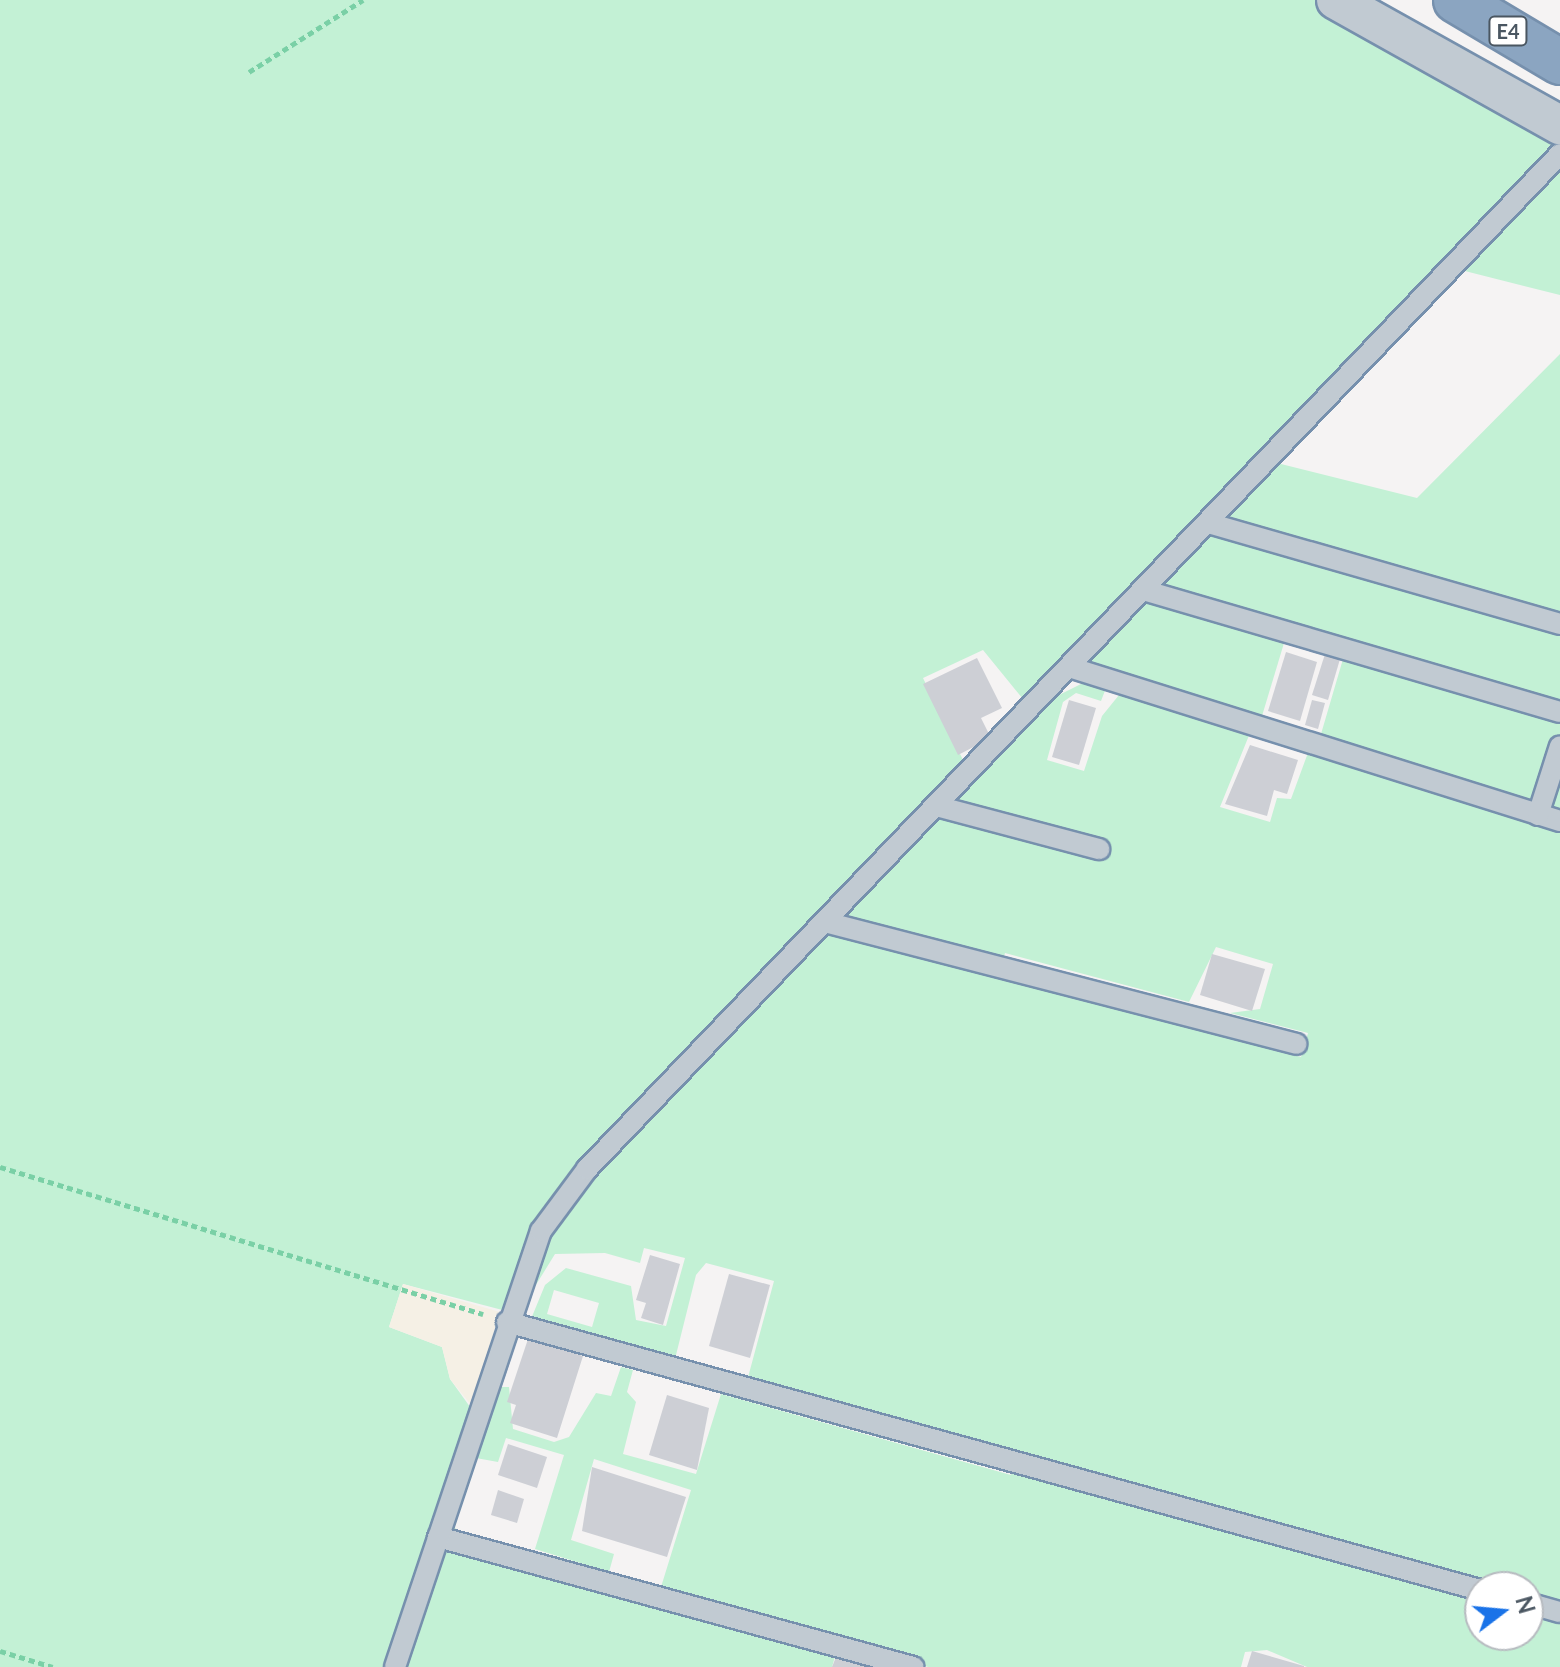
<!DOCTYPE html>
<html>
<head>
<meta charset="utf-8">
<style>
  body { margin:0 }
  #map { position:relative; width:1560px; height:1667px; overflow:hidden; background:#f5f3f3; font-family:Lato,sans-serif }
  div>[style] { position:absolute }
  .green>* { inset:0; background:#c3f1d5 }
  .sand>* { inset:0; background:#f5f0e5 }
  .building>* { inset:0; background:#cdcfd5 }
  .path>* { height:5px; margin-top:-2.5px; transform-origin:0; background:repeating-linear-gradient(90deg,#7ad0a6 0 6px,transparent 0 10px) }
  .roads { filter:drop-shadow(2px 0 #7690ad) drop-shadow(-2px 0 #7690ad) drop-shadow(0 2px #7690ad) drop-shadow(0 -2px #7690ad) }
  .lane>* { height:20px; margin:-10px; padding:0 10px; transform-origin:10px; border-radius:10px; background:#c1cad2 }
  .street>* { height:38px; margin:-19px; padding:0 19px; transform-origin:19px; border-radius:19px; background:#c1cad2 }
  .highway>* { height:44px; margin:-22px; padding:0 22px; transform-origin:22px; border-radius:22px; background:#8ba5c1 }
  span { translate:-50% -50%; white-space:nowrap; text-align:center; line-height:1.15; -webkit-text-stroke:6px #fff; paint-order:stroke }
  .shield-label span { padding:2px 6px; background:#fff; border:2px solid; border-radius:6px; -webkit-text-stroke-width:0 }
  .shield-label { font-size:20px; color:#4a5661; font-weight:700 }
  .north { position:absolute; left:1464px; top:1571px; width:80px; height:80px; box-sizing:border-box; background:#fff; border:2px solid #b7bbc0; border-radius:50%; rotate:74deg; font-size:22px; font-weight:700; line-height:32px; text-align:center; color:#4a5661 }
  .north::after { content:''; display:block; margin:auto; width:28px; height:36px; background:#1a73e8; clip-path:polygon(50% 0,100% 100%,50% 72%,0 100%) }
</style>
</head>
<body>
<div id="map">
  <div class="green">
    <div style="clip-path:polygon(evenodd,0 0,1322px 0,1560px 133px,1560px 295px,1457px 269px,1277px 463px,1417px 498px,1560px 354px,1560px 1667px,1307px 1667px,1267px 1650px,1245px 1652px,1241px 1667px,928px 1667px,661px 1587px,691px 1490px,594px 1459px,571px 1540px,614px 1554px,609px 1572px,535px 1549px,564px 1455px,506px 1438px,498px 1462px,476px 1458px,499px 1387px,509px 1387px,513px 1429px,554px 1442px,569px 1437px,596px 1393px,611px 1396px,621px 1367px,633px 1370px,627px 1392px,636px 1402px,623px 1454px,696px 1474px,721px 1394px,1011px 1475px,1014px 1465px,747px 1381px,774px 1281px,706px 1263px,696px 1275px,675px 1359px,531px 1319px,545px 1285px,566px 1268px,631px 1286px,636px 1320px,666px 1326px,685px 1258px,644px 1248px,640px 1263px,605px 1253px,555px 1254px,518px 1314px,403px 1284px,389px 1327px,442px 1347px,450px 1379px,483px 1425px,454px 1526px,470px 1550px,836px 1653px,832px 1667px,0 1667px,0 0,1143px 583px,1399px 675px,1343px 659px,1321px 734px,1375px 751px,1370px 770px,1309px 750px,1291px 799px,1277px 798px,1270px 822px,1220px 807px,1250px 733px,1119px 695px,1102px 716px,1084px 771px,1047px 760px,1063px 702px,1076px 693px,1101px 701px,1106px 688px,1085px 682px,1055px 697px,985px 772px,963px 760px,923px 678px,983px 650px,1023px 699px,1143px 583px,0 0,1216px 947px,1273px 964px,1260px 1009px,1230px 1013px,1308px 1033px,1301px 1057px,999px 976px,1005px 953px,1189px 1002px,1216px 947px,0 0,554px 1290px,599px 1303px,592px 1327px,547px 1314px,554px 1290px,0 0,1480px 1587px,1528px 1587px,1528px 1635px,1480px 1635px,1480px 1587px)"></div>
    <div style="clip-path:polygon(1144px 601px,1284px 643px,1262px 716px,1090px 665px,1085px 661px)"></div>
  </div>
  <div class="sand">
    <div style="clip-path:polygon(403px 1284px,500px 1312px,471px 1405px,450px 1379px,442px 1347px,389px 1327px)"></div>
  </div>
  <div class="building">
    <div style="clip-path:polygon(1286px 652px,1317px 662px,1300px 721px,1268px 711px)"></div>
    <div style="clip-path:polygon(1325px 654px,1340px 659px,1328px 700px,1312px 695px)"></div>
    <div style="clip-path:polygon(977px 658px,1002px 708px,981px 718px,991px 738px,958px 755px,923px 684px)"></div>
    <div style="clip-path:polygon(1069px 700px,1096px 708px,1079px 765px,1052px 757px)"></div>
    <div style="clip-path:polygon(1312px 700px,1325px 703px,1318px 729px,1305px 725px)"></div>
    <div style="clip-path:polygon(1250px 745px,1298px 760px,1287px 794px,1274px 790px,1267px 816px,1225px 804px)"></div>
    <div style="clip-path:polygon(1212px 954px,1265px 969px,1252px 1011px,1200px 995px)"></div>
    <div style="clip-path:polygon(650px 1255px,680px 1264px,663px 1325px,641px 1318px,646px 1303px,636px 1300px)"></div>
    <div style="clip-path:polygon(729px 1274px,770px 1285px,750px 1358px,709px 1346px)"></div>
    <div style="clip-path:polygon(528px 1339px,583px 1356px,557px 1438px,510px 1423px,516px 1405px,507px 1402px)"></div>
    <div style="clip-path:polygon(667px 1395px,709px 1408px,697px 1470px,649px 1455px)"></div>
    <div style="clip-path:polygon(508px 1444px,547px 1457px,537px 1488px,498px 1475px)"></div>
    <div style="clip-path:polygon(592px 1467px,686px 1497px,667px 1557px,582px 1531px)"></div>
    <div style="clip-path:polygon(498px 1490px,524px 1499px,517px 1523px,491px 1515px)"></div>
    <div style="clip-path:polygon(1252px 1651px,1304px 1666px,1304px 1667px,1247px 1667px)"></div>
    <div style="clip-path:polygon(836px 1657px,867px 1666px,866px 1667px,832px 1667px)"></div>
  </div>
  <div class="path">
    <div style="left:249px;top:72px;width:135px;rotate:-32.3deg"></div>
    <div style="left:0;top:1167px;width:505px;rotate:16.93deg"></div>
    <div style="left:0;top:1651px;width:55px;rotate:16.8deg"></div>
  </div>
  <div class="roads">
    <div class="lane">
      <div style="left:1208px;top:523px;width:366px;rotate:16deg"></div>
      <div style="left:1143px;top:590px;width:434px;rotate:16.3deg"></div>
      <div style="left:1069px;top:667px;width:515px;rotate:17.41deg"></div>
      <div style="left:936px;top:806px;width:169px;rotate:14.8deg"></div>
      <div style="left:1538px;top:815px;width:72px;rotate:-72.3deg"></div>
      <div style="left:825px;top:922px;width:487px;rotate:14.5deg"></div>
      <div style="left:507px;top:1322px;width:1009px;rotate:15.4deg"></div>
      <div style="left:438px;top:1537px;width:493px;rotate:15.3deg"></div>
      <div style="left:1528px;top:1603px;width:33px;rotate:16deg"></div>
      <div style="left:395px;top:1667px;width:460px;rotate:-71.5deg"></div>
      <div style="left:541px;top:1231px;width:77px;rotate:-53.4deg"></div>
      <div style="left:587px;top:1169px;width:1406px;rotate:-46.21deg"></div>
    </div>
    <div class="street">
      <div style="left:1336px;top:0;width:257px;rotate:29.2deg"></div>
    </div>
    <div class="highway">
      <div style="left:1456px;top:0;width:121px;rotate:30.8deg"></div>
    </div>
  </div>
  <div class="shield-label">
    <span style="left:1508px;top:31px">E4</span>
  </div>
  <div class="north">N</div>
</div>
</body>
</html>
